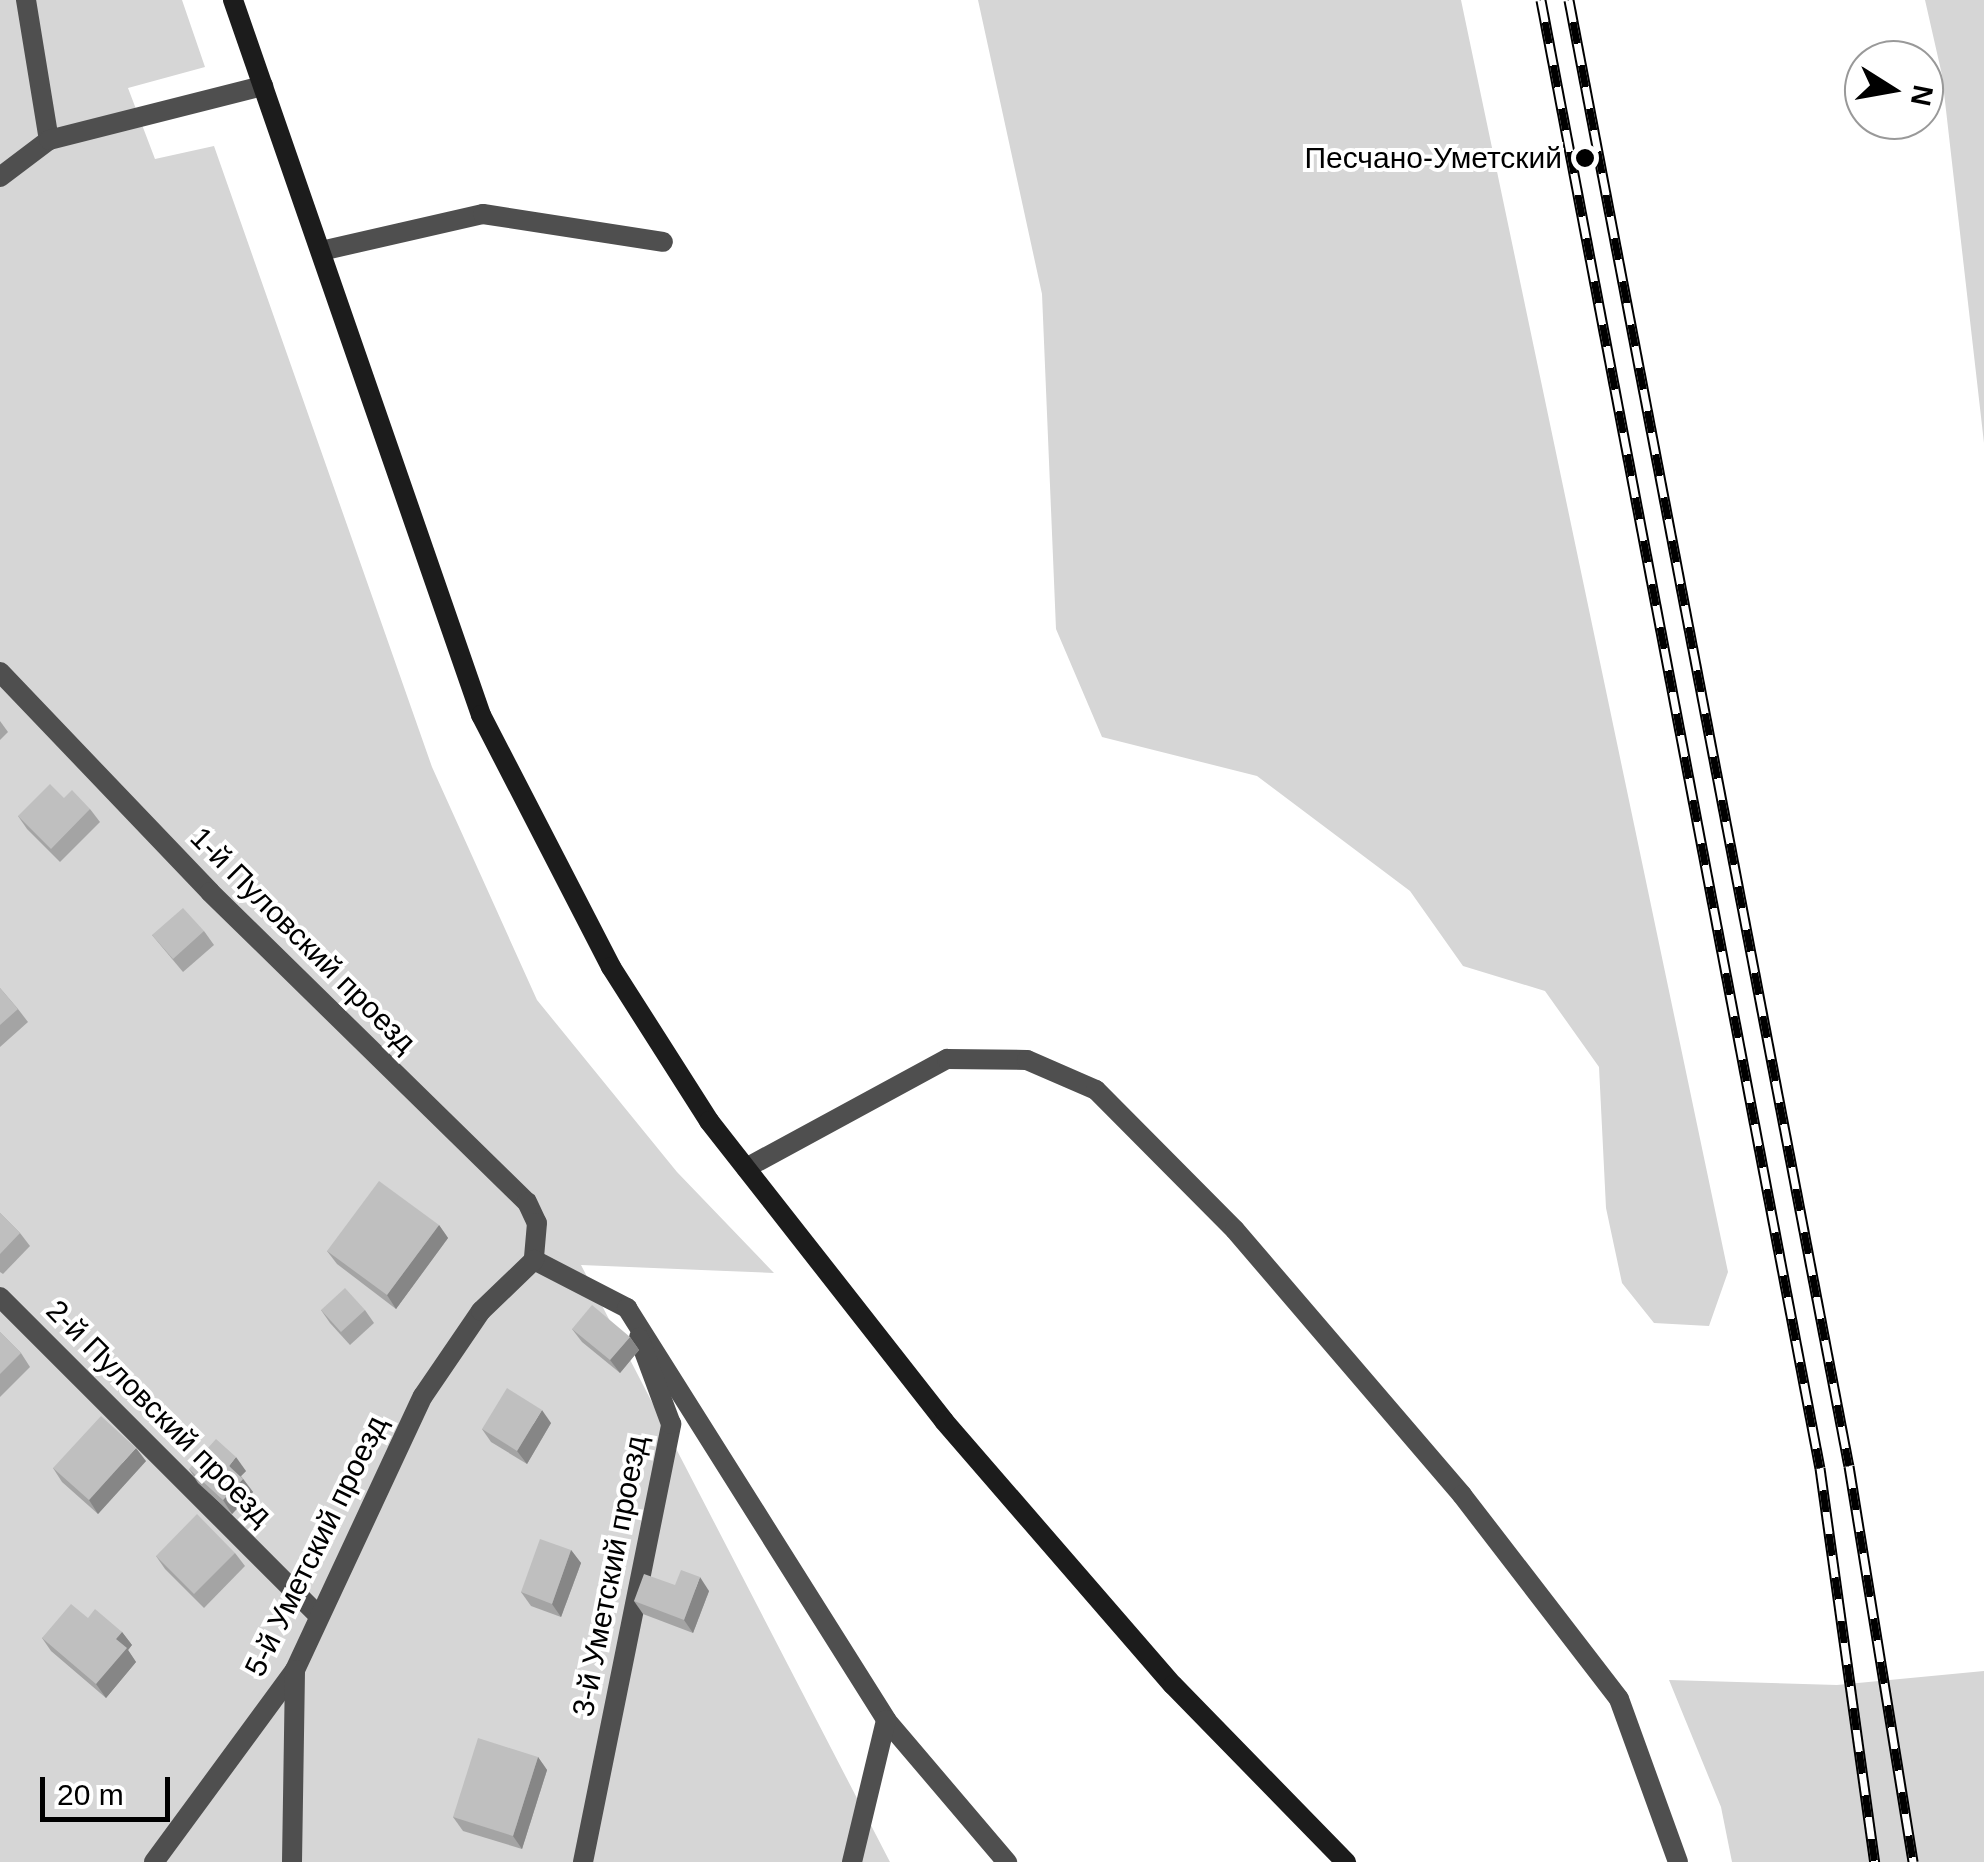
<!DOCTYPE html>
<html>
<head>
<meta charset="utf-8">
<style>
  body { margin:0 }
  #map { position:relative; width:1984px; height:1862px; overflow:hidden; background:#fff; font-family:Helvetica,sans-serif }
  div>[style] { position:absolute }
  .green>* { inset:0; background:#d6d6d6 }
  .service>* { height:20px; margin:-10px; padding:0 10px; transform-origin:10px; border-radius:10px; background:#4f4f4f }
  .secondary>* { height:20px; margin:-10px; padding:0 10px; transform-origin:10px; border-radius:10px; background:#1c1c1c }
  .rail>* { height:11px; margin-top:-5.5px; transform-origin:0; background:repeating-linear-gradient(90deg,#fff 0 22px,#000 0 44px); box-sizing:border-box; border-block:2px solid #000 }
  .wall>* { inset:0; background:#a4a4a4 }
  .shaded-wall>* { inset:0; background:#868686 }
  .building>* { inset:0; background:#bfbfbf }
  .dots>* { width:28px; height:28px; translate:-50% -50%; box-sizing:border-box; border:5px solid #fff; border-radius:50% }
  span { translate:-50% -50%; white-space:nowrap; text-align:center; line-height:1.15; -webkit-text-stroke:8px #fff; paint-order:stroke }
  .poi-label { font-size:30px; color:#000 }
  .right { translate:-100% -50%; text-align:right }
  .street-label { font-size:30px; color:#000 }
  .north { position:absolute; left:1844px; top:40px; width:100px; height:100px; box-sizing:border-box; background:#fff; border:2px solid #999; border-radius:50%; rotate:101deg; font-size:28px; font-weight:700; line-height:40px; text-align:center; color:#000 }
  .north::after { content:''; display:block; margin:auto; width:35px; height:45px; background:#000; clip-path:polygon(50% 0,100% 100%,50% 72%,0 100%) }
  .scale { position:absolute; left:40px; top:1777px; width:130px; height:45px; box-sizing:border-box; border:5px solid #000; border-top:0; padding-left:12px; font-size:30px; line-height:35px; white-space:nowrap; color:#000; -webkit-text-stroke:8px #fff; paint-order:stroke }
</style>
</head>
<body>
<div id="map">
  <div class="green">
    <div style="clip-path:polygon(0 0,182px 0,205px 67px,128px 88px,155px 159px,214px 146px,432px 767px,537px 1000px,677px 1172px,774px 1273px,581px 1265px,890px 1862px,0 1862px)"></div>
    <div style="clip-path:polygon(978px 0,1461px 0,1728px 1272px,1709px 1326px,1654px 1323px,1622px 1283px,1606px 1208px,1599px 1067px,1545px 991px,1463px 966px,1410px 891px,1257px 776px,1102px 737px,1056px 629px,1042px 294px)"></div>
    <div style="clip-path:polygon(1925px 0,1984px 0,1984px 443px,1942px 75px)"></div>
    <div style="clip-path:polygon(1984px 1671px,1984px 1862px,1732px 1862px,1721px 1807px,1669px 1680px,1837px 1685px)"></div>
  </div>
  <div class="service">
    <div style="left:26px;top:0;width:142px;rotate:80.7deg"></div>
    <div style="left:0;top:177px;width:61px;rotate:-37.1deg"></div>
    <div style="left:49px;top:140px;width:221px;rotate:-14.2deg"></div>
    <div style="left:321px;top:251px;width:166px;rotate:-12.9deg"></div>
    <div style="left:483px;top:214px;width:182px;rotate:8.8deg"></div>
    <div style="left:0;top:672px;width:304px;rotate:46.3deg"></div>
    <div style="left:210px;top:892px;width:443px;rotate:44.4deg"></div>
    <div style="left:527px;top:1202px;width:23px;rotate:65deg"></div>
    <div style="left:537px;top:1223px;width:37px;rotate:95deg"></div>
    <div style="left:746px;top:1168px;width:229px;rotate:-28.5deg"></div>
    <div style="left:947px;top:1059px;width:80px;rotate:0.7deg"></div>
    <div style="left:1027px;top:1060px;width:75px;rotate:23.5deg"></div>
    <div style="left:1096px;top:1090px;width:197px;rotate:45.2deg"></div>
    <div style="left:1235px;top:1230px;width:349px;rotate:49.4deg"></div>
    <div style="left:1462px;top:1495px;width:257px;rotate:52.4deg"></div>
    <div style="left:1619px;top:1699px;width:173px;rotate:70.1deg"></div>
    <div style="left:534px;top:1260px;width:105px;rotate:27.3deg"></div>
    <div style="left:627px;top:1308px;width:487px;rotate:57.8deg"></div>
    <div style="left:886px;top:1720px;width:187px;rotate:49.6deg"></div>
    <div style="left:0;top:1297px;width:450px;rotate:45deg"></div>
    <div style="left:154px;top:1862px;width:238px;rotate:-53.7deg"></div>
    <div style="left:295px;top:1670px;width:302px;rotate:-65deg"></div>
    <div style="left:423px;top:1396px;width:103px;rotate:-55.7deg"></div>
    <div style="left:481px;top:1311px;width:74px;rotate:-43.9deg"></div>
    <div style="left:292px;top:1862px;width:192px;rotate:-89.1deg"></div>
    <div style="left:583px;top:1862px;width:447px;rotate:-78.6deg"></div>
    <div style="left:671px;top:1424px;width:92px;rotate:-110.4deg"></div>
    <div style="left:852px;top:1862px;width:146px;rotate:-76.5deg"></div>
  </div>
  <div class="secondary">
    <div style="left:233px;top:0;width:757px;rotate:70.87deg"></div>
    <div style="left:481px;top:715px;width:284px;rotate:62.7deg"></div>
    <div style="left:611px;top:967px;width:183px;rotate:57.5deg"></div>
    <div style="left:709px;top:1121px;width:381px;rotate:51.9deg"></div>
    <div style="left:944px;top:1421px;width:349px;rotate:49.1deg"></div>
    <div style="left:1173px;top:1685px;width:248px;rotate:45.7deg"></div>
  </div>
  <div class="rail">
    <div style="left:1541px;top:0;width:1494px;rotate:79.24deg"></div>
    <div style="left:1820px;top:1468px;width:398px;rotate:82.1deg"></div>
    <div style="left:1569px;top:0;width:1492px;rotate:79.19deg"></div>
    <div style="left:1849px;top:1466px;width:401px;rotate:80.8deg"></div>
  </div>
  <div class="wall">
    <div style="clip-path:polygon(0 721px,8px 732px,0 740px)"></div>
    <div style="clip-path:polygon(90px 809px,100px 822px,60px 862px,27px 829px,18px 816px)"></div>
    <div style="clip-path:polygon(204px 931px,214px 945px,183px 972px,152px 935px)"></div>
    <div style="clip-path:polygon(0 988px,18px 1009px,28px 1022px,0 1047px)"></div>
    <div style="clip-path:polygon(0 1213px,20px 1233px,30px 1246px,3px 1274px,0 1272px)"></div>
    <div style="clip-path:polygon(439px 1225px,448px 1238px,396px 1309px,337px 1264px,327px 1251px)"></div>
    <div style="clip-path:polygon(321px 1310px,365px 1310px,374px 1323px,350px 1345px,330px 1323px)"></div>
    <div style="clip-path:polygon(572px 1329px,630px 1337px,639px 1350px,620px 1373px,582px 1342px)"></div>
    <div style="clip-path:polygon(0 1332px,21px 1353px,30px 1367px,0 1397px)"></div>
    <div style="clip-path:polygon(551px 1423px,527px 1464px,491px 1442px,482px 1429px)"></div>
    <div style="clip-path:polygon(146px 1461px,98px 1514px,62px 1482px,53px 1468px)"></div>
    <div style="clip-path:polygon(189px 1469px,246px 1471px,241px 1476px,253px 1492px,232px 1514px,198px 1483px)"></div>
    <div style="clip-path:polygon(571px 1550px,581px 1563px,561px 1617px,531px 1606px,521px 1592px)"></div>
    <div style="clip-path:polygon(235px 1553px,245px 1566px,204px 1608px,165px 1569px,156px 1556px)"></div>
    <div style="clip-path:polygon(675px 1585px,709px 1591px,693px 1633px,643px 1614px,634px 1601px)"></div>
    <div style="clip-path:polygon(88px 1618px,122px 1632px,132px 1645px,128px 1650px,136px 1662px,106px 1698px,51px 1651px,42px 1638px)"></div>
    <div style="clip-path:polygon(538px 1757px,547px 1770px,522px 1849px,463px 1831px,453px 1817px)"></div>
  </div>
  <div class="shaded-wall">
    <div style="clip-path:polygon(439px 1225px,448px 1238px,396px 1309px,387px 1295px)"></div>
    <div style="clip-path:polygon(630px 1337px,639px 1350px,620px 1373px,610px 1360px)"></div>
    <div style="clip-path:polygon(542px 1410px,551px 1423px,527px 1464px,517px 1451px)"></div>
    <div style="clip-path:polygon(136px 1448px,146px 1461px,98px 1514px,89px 1500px)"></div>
    <div style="clip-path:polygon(236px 1457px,246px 1471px,238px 1479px,229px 1466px)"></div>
    <div style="clip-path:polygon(243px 1479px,253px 1492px,232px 1514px,223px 1500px)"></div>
    <div style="clip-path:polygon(571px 1550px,581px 1563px,561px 1617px,552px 1604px)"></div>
    <div style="clip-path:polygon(700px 1577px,709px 1591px,693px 1633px,684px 1620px)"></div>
    <div style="clip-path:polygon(122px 1632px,132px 1645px,128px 1650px,136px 1662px,106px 1698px,96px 1684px,116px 1639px)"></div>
    <div style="clip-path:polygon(538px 1757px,547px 1770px,522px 1849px,513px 1836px)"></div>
  </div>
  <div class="building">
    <div style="clip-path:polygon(50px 784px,64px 798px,72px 790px,90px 809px,51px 849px,18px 816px)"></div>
    <div style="clip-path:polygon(183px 908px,204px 931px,173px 959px,152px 935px)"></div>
    <div style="clip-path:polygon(0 988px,18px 1009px,0 1025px)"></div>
    <div style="clip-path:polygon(379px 1181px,439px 1225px,387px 1295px,327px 1251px)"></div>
    <div style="clip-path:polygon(0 1213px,20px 1233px,0 1254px)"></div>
    <div style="clip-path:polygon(345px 1288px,365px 1310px,341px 1332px,321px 1310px)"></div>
    <div style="clip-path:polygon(592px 1305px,630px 1337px,610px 1360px,572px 1329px)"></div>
    <div style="clip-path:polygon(0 1332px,21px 1353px,0 1374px)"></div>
    <div style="clip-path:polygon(507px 1388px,542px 1410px,517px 1451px,482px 1429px)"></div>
    <div style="clip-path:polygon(101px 1416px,136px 1448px,89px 1500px,53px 1468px)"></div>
    <div style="clip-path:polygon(216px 1439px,236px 1457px,229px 1466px,243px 1479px,223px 1500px,189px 1469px)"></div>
    <div style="clip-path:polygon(197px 1514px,235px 1553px,194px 1594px,156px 1556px)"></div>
    <div style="clip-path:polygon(540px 1539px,571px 1550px,552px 1604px,521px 1592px)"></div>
    <div style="clip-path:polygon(681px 1570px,700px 1577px,684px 1620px,634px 1601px,644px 1574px,675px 1585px)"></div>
    <div style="clip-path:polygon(71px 1604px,88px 1618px,95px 1609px,122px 1632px,116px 1639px,127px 1648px,96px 1684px,42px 1638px)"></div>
    <div style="clip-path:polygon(478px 1738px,538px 1757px,513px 1836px,453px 1817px)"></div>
  </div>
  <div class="dots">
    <div style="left:1585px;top:158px;background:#000"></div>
  </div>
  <div class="poi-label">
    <span class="right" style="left:1562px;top:158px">Песчано-Уметский</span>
  </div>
  <div class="street-label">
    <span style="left:303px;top:940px;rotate:45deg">1-й Пуловский проезд</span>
    <span style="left:159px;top:1413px;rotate:45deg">2-й Пуловский проезд</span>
    <span style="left:316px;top:1546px;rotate:-64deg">5-й Уметский проезд</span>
    <span style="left:610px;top:1576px;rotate:-79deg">3-й Уметский проезд</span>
  </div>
  <div class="north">N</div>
  <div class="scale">20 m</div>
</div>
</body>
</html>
